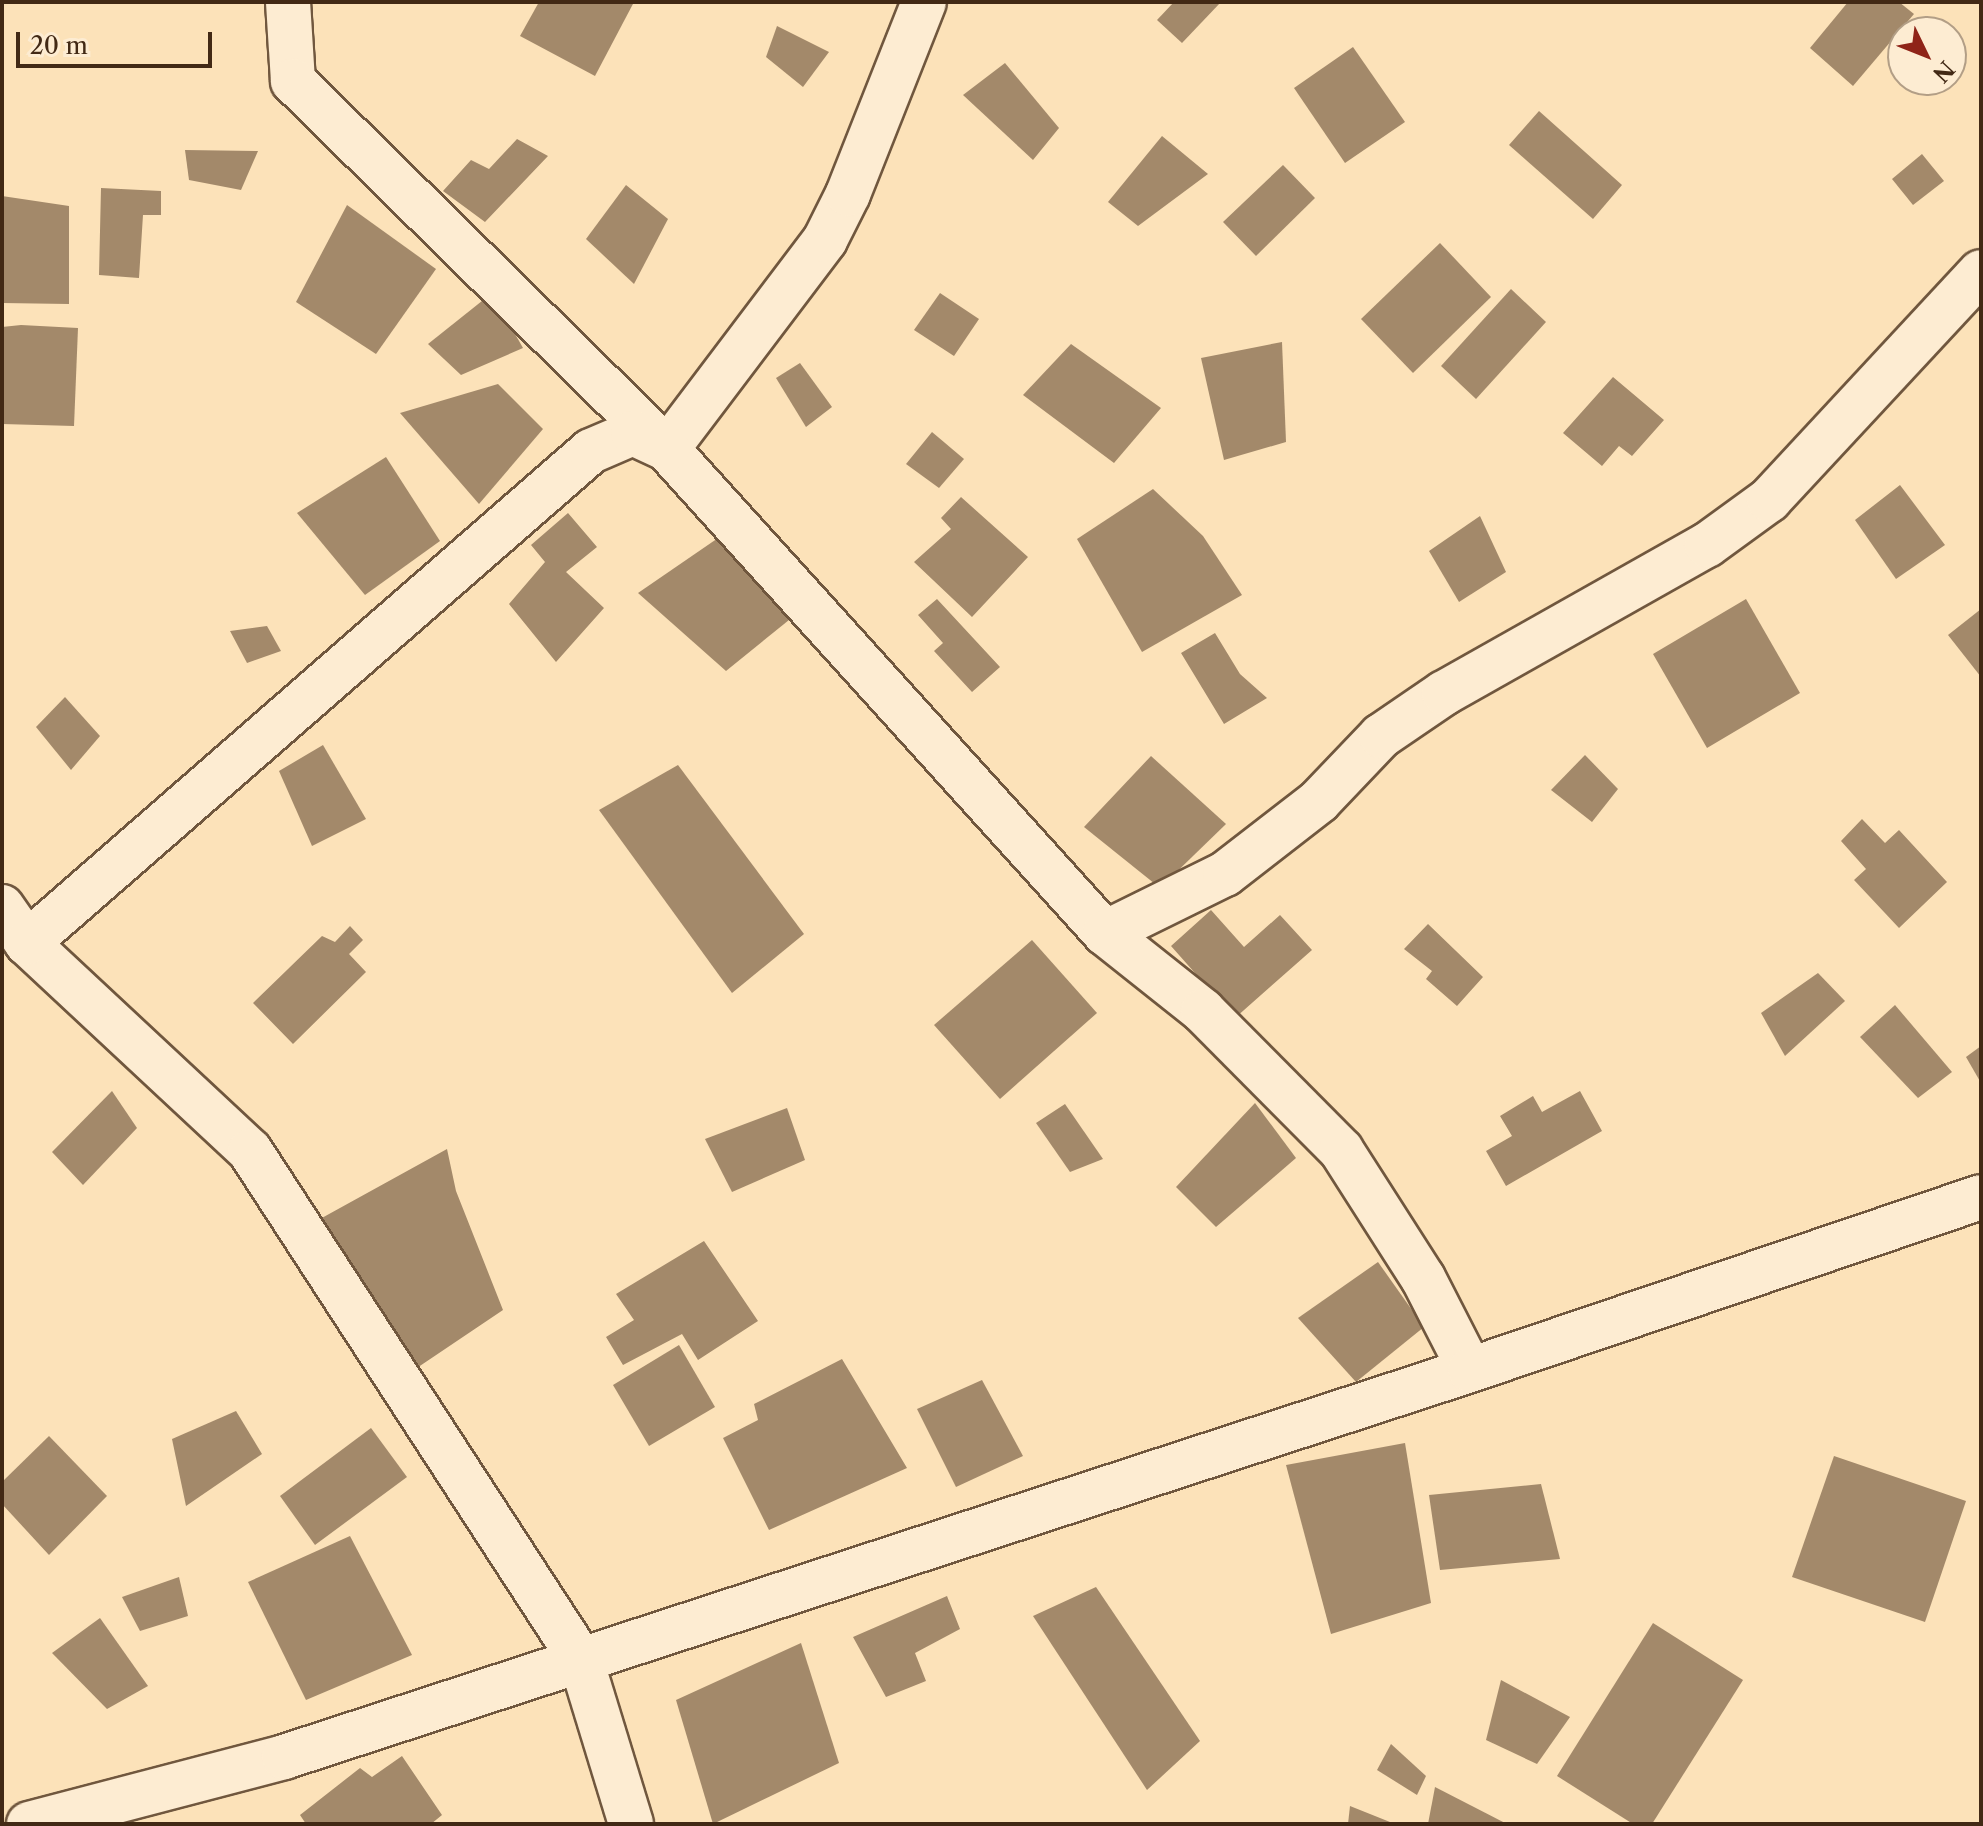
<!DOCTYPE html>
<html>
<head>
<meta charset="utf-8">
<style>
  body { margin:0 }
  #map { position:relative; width:1983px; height:1826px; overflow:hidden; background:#fce2b9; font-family:"Libre Caslon Text",serif }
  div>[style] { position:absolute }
  .building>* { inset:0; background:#a3896a }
  .roads { filter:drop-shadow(2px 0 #70573e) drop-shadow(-2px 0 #70573e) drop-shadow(0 2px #70573e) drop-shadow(0 -2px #70573e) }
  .minor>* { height:44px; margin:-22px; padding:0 22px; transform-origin:22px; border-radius:22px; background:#fdecd2 }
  span { translate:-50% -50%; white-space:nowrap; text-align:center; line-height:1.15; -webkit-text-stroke:6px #fdecd2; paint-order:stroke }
  .frame { position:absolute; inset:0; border:4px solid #422915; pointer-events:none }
  .north { position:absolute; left:1887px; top:16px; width:80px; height:80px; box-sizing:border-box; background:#fdecd2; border:2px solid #b29e86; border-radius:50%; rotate:133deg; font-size:22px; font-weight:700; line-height:32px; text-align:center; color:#422915 }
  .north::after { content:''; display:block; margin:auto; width:28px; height:36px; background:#8f2418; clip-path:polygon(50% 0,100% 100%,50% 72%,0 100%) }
  .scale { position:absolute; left:16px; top:32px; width:196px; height:36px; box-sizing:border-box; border:4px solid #422915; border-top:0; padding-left:10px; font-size:24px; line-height:28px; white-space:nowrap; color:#422915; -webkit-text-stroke:6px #fdecd2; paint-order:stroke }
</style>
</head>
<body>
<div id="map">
  <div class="building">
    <div style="clip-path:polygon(539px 2px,634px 2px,595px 76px,520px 36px)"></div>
    <div style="clip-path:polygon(1174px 2px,1221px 2px,1182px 43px,1157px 20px)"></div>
    <div style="clip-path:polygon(1848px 2px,1899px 2px,1914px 14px,1853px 86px,1810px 48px)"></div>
    <div style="clip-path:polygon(777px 26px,829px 52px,803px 87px,766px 57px)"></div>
    <div style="clip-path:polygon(1353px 47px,1405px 122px,1345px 163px,1294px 88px)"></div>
    <div style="clip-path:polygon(1005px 63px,1059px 128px,1033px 160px,963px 95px)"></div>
    <div style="clip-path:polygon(1539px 111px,1622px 185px,1593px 219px,1509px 145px)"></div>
    <div style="clip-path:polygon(1162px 136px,1208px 174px,1138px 226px,1108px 202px)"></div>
    <div style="clip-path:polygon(517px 139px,548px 156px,485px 222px,443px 191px,471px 160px,489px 169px)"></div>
    <div style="clip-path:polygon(185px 150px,258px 151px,241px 190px,189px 180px)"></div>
    <div style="clip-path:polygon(1922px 154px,1944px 181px,1913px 205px,1892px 179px)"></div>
    <div style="clip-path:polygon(1283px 165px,1315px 198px,1256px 256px,1223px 222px)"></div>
    <div style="clip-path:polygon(626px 185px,668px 219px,634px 284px,586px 239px)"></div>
    <div style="clip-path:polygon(101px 188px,161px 191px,161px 215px,143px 215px,139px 278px,99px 275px)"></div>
    <div style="clip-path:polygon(2px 196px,69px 206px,69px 304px,2px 303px)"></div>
    <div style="clip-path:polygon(347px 205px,436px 269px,376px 354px,296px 302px)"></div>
    <div style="clip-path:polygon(1440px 243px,1491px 297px,1413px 373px,1361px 319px)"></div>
    <div style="clip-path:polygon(1511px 289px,1546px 322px,1476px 399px,1441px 366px)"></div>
    <div style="clip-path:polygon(492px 293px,523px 348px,461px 375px,428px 344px)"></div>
    <div style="clip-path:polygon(940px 293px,979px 319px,954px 356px,914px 330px)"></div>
    <div style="clip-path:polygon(21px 325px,78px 328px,74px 426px,2px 424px,2px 327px)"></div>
    <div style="clip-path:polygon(1282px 342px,1286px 442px,1224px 460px,1201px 358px)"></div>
    <div style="clip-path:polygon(1071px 344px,1161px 408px,1114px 463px,1023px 395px)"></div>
    <div style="clip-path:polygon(800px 363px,832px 407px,806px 427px,776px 378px)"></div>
    <div style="clip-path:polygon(1613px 377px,1664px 420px,1632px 456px,1619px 446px,1602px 466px,1563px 433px)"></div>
    <div style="clip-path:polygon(498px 384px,543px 429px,479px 504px,400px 413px)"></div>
    <div style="clip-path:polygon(932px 432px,964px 459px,939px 488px,906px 464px)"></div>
    <div style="clip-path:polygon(386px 457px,440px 541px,365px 595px,297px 513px)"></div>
    <div style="clip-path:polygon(1900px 485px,1945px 545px,1896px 579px,1855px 520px)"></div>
    <div style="clip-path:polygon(1153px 489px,1203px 536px,1242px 595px,1142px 652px,1077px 539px)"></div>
    <div style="clip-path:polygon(961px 497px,1028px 557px,972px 617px,914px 562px,951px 529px,941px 518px)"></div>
    <div style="clip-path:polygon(568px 513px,597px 547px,566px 572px,604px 608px,556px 662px,509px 604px,545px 562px,531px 545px)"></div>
    <div style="clip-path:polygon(1480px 516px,1506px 572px,1459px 602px,1429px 551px)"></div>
    <div style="clip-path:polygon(721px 536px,789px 620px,726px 671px,638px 593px)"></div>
    <div style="clip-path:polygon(937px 599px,1000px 667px,972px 692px,934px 651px,943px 643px,918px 615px)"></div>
    <div style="clip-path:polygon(1746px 599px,1800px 693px,1707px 748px,1653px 654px)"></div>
    <div style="clip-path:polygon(1981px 609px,1981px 677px,1948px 635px)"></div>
    <div style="clip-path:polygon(267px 626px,281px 651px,247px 663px,230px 631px)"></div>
    <div style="clip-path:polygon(1215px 633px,1240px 674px,1267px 698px,1224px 724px,1181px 653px)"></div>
    <div style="clip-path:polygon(65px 697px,100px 736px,71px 770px,36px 727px)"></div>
    <div style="clip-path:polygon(323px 745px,366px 819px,312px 846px,279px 771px)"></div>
    <div style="clip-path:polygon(1585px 755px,1618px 789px,1592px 822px,1551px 790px)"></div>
    <div style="clip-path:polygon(1151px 756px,1226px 824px,1160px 888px,1084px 827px)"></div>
    <div style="clip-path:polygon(678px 765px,804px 934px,732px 993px,599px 810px)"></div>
    <div style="clip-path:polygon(1862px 819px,1885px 843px,1899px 830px,1947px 882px,1899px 928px,1854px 880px,1866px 869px,1841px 841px)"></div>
    <div style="clip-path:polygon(1211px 910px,1244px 947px,1280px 915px,1312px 950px,1235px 1018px,1171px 946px)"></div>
    <div style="clip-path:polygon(1428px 924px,1483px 977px,1457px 1006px,1426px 979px,1432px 971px,1404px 949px)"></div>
    <div style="clip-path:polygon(350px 926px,363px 940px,349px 954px,366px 972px,293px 1044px,253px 1003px,322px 936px,335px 942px)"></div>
    <div style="clip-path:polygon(1032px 940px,1097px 1013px,1000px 1099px,934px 1025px)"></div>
    <div style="clip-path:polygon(1818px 973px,1845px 1001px,1785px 1056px,1761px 1013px)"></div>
    <div style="clip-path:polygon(1895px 1005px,1952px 1072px,1918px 1098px,1860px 1037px)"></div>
    <div style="clip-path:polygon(1981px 1046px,1981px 1083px,1966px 1057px)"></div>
    <div style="clip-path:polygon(112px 1091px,137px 1128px,83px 1185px,52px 1152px)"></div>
    <div style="clip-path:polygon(1580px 1091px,1602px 1131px,1506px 1186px,1486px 1151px,1512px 1136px,1500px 1116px,1533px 1096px,1542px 1112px)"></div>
    <div style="clip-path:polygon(1255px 1103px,1296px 1158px,1216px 1227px,1176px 1187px)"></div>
    <div style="clip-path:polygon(1065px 1104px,1103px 1159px,1070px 1172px,1036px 1123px)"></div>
    <div style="clip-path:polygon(787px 1108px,805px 1160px,732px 1192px,705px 1139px)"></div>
    <div style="clip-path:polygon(447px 1149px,456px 1191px,503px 1310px,399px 1380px,320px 1219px)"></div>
    <div style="clip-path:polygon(704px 1241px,758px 1321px,698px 1360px,682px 1334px,623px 1365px,606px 1337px,634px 1320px,616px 1294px)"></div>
    <div style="clip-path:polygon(1378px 1262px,1424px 1327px,1356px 1382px,1298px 1318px)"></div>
    <div style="clip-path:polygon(679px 1345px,715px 1407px,649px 1446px,613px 1385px)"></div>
    <div style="clip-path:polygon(842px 1359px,907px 1468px,769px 1530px,723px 1438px,758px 1420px,754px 1404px)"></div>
    <div style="clip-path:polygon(982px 1380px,1023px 1456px,956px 1487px,917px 1409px)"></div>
    <div style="clip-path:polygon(236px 1411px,262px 1454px,186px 1506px,172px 1439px)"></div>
    <div style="clip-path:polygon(371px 1428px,407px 1477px,315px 1545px,280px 1496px)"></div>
    <div style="clip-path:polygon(49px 1436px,107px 1496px,49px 1555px,2px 1504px,2px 1482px)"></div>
    <div style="clip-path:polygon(1405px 1443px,1431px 1603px,1331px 1634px,1286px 1465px)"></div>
    <div style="clip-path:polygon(1834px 1456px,1966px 1501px,1925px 1622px,1792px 1577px)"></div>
    <div style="clip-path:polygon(1541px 1484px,1560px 1559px,1440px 1570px,1429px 1495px)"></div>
    <div style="clip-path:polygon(350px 1536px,412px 1655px,306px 1700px,248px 1582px)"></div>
    <div style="clip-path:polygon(179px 1577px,188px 1616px,140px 1631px,122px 1597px)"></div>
    <div style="clip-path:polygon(1096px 1587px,1200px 1741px,1147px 1790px,1033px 1616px)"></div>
    <div style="clip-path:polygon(947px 1596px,960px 1629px,915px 1653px,926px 1681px,886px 1697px,853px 1637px)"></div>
    <div style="clip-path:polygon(100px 1618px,148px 1686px,107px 1709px,52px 1653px)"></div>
    <div style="clip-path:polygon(1653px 1623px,1743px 1680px,1652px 1824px,1633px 1824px,1557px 1776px)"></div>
    <div style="clip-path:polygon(801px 1643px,839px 1763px,713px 1824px,676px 1700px)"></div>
    <div style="clip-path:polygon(1501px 1680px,1570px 1717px,1537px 1764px,1486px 1740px)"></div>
    <div style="clip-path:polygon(1391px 1744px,1426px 1776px,1417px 1795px,1377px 1770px)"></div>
    <div style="clip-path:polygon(402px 1756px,442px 1815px,431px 1824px,306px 1824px,300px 1815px,360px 1768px,372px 1777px)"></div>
    <div style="clip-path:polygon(1435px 1787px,1507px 1824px,1428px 1824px)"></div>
    <div style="clip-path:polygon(1350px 1806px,1395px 1824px,1348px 1824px)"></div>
  </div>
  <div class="roads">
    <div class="minor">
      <div style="left:288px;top:2px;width:79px;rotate:86.4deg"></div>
      <div style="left:293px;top:81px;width:525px;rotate:44.54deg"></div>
      <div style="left:667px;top:449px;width:653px;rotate:47.86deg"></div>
      <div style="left:1105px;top:933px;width:125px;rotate:38.5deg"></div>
      <div style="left:1203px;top:1011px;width:196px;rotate:45.2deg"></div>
      <div style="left:1341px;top:1150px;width:152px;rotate:57.4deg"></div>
      <div style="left:1423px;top:1278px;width:103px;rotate:62.9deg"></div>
      <div style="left:667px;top:449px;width:262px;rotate:-52.9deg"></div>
      <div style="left:825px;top:240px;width:51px;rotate:-63.4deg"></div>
      <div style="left:848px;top:194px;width:206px;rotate:-68.4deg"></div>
      <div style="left:2px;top:907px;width:44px;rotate:55.2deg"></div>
      <div style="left:27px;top:943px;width:305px;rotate:43deg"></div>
      <div style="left:250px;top:1151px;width:607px;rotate:56.96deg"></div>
      <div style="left:581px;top:1660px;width:171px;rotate:73deg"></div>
      <div style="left:1105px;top:933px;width:134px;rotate:-26.2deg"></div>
      <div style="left:1225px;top:874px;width:119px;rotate:-37.8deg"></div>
      <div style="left:1319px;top:801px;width:90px;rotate:-46.4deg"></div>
      <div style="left:1381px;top:736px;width:76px;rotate:-34.3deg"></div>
      <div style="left:1444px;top:693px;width:302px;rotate:-29.4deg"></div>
      <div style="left:1707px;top:545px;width:77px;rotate:-36deg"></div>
      <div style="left:1769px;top:500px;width:311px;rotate:-47.1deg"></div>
      <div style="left:27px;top:943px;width:748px;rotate:-41.1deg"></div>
      <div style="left:591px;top:451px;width:46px;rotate:-23.2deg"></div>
      <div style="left:633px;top:433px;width:38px;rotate:25deg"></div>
      <div style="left:29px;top:1824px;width:264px;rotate:-14.7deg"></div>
      <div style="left:284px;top:1757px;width:1248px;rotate:-18.07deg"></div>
      <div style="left:1470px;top:1370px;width:539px;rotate:-18.7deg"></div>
    </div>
  </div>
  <div class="frame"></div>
  <div class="north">N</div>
  <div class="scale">20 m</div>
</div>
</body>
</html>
